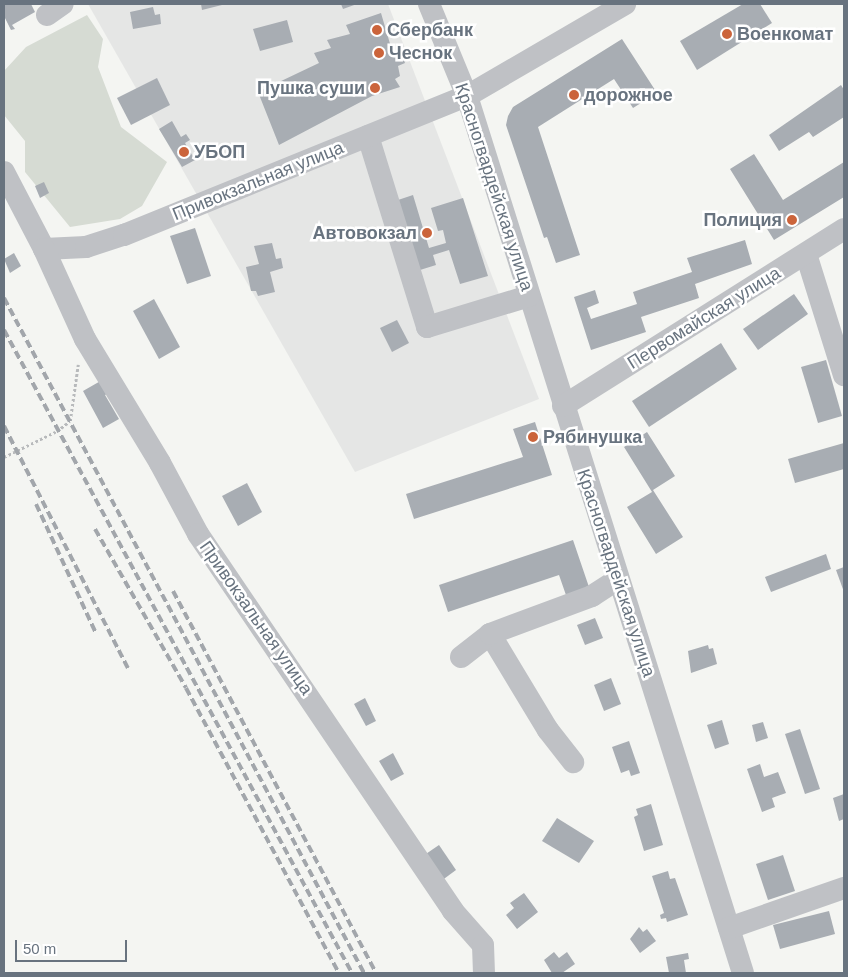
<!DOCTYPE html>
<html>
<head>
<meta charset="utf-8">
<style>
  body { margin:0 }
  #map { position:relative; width:848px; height:977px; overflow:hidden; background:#f4f5f2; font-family:Arial,sans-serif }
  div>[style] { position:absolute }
  .built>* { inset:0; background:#e5e6e5 }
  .green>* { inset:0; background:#d6dbd3 }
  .building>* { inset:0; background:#a8adb3 }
  .path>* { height:2.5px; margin-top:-1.25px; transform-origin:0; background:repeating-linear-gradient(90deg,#b8babc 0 2.5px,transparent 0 5px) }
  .minor>* { height:22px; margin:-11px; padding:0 11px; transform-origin:11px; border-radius:11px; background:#bfc1c5 }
  .rail>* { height:4px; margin-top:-2px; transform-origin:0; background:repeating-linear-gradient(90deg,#a2a6ab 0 8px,transparent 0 12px) }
  .dots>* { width:14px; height:14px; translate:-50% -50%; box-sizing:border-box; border:2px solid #fff; border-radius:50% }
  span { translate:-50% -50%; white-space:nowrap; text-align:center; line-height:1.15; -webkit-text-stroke:5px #fff; paint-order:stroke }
  .poi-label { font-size:18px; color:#68737f; font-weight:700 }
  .left { translate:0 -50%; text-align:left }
  .right { translate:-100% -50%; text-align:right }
  .street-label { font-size:18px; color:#68737f }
  .frame { position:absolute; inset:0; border:5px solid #68737f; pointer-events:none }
  .scale { position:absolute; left:15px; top:940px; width:112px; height:22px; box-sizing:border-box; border:2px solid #68737f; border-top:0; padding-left:6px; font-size:15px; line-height:18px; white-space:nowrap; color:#68737f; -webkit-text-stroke:4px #fff; paint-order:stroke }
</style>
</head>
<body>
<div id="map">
  <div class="built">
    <div style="clip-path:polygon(88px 4px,388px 4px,539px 399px,355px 472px)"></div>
  </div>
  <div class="green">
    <div style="clip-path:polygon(87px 15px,103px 39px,98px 67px,121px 127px,167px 162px,142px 206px,120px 219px,70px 227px,25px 172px,25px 141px,4px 115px,4px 71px,26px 47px)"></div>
  </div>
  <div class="building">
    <div style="clip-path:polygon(4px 4px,31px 4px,35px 12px,12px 25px,15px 29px,11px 30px,4px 16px)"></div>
    <div style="clip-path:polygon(201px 4px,226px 4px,202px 10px)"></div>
    <div style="clip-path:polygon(341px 4px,357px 4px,343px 9px)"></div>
    <div style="clip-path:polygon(743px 4px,760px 4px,772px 23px,697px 70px,680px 41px)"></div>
    <div style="clip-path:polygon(153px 7px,155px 15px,160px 14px,161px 24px,133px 29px,130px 12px)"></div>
    <div style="clip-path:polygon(381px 13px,393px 54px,401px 52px,405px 63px,398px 66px,400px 76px,395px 79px,400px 87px,372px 96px,279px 145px,258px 92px,319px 63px,314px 53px,331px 48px,327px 40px,350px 34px,346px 25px)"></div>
    <div style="clip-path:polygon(287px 20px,293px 42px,260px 51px,253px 29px)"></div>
    <div style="clip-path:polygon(622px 39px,657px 93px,633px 108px,614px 79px,538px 127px,580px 255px,556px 263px,547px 237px,544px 238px,506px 125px,508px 116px,513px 107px)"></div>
    <div style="clip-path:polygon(157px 78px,170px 105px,131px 125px,117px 98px)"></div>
    <div style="clip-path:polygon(841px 85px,844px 90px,844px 117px,813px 137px,809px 132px,779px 151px,769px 135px)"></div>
    <div style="clip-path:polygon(172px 121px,181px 137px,186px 134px,190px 140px,185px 143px,195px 160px,182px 167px,159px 129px)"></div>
    <div style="clip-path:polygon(754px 154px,783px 200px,844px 162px,844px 197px,774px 240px,730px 169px)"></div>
    <div style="clip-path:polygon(44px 182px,49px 193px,40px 198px,35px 186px)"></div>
    <div style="clip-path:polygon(413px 195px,429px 248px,446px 243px,443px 230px,438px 231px,431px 208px,463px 198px,488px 276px,460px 284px,449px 250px,433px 255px,436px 265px,420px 270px,398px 200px)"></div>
    <div style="clip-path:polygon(195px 228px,211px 276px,187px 284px,170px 236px)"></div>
    <div style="clip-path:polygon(745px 240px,752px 264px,695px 284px,699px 298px,641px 317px,646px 332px,591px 350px,574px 297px,595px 290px,599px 303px,587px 308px,591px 319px,637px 304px,633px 292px,692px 272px,687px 258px)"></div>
    <div style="clip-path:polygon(272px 243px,276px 259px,281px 258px,283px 268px,270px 272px,275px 292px,258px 296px,256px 291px,251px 291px,246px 267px,259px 264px,254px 246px)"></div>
    <div style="clip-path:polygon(14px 253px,21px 266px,10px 273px,4px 259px)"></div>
    <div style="clip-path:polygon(794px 294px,808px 314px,758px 350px,743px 329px)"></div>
    <div style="clip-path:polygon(154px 299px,180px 347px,159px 359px,133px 311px)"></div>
    <div style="clip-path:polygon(397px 320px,409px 343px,392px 352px,380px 328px)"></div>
    <div style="clip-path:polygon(721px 343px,737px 369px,649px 427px,632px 401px)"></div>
    <div style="clip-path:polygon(826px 360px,842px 416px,818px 423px,801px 367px)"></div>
    <div style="clip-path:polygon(104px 379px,111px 392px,105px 395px,119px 419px,103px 428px,83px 391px)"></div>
    <div style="clip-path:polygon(535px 422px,552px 475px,414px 519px,406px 494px,523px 457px,513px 429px)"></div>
    <div style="clip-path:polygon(647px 432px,675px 476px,653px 490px,683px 537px,656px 554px,627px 507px,652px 492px,624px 447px)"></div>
    <div style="clip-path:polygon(844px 443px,844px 469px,795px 483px,788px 459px)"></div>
    <div style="clip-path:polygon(247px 483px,262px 512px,238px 526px,222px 496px)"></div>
    <div style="clip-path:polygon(573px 540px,590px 590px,567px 598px,559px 575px,448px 612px,439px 585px)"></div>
    <div style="clip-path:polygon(826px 554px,831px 569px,771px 592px,765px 577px)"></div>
    <div style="clip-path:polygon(844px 567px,844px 592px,836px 570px)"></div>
    <div style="clip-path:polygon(595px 618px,603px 638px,585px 645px,577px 625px)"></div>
    <div style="clip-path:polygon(708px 645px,709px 649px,713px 648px,717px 664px,691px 673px,688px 651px)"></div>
    <div style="clip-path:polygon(611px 678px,621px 704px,604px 711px,594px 685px)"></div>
    <div style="clip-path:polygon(365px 698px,376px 721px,366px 726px,354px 704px)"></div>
    <div style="clip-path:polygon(722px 720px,729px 744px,715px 749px,707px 725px)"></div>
    <div style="clip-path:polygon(763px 722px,768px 738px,756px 742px,752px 725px)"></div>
    <div style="clip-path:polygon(800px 729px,820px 789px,805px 794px,785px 734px)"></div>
    <div style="clip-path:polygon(629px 741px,640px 773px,631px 776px,629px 770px,621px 773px,612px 747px)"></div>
    <div style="clip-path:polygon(393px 753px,404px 774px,391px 781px,379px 761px)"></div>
    <div style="clip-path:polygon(760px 764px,764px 777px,778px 772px,786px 793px,772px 798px,775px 807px,762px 812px,747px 769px)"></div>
    <div style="clip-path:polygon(844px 794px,844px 819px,839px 821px,833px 798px)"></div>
    <div style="clip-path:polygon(651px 804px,663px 845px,644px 851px,634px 817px,638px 815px,636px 809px)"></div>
    <div style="clip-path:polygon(557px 818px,594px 841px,579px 863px,542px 841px)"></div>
    <div style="clip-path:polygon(439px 845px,456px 870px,437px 884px,420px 858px)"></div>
    <div style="clip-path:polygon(783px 855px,795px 891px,768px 900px,756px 864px)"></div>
    <div style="clip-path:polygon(668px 871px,670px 879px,675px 878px,688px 915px,667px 922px,666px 918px,661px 919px,660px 915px,664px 913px,652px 876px)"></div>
    <div style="clip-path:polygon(524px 893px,538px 912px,517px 929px,506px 915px,514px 908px,510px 903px)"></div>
    <div style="clip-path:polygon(829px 911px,835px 934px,780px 949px,773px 925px)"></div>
    <div style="clip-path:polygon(639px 927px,643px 932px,647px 929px,656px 941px,640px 953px,630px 939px)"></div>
    <div style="clip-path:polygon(554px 952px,559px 958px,567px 952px,575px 964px,562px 973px,552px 973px,544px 960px)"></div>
    <div style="clip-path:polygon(688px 953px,689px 959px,684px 960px,686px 973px,669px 973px,666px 957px)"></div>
  </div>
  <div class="path">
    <div style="left:4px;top:457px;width:59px;rotate:-26.1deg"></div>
    <div style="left:57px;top:431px;width:16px;rotate:-38deg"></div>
    <div style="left:70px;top:421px;width:57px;rotate:-81.9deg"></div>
  </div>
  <div class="minor">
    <div style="left:429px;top:4px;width:100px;rotate:67.6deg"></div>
    <div style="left:467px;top:96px;width:919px;rotate:72.53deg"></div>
    <div style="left:47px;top:15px;width:19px;rotate:-35deg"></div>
    <div style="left:368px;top:136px;width:200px;rotate:72.8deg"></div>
    <div style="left:427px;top:327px;width:107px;rotate:-16.9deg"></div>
    <div style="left:4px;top:172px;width:87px;rotate:62.5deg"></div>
    <div style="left:44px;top:249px;width:42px;rotate:-2.7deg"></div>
    <div style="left:86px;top:247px;width:40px;rotate:-18deg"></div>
    <div style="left:124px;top:235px;width:370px;rotate:-22.1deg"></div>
    <div style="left:467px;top:96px;width:183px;rotate:-30.2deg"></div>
    <div style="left:44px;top:249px;width:99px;rotate:65.5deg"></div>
    <div style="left:85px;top:339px;width:145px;rotate:58.8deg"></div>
    <div style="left:160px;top:463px;width:81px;rotate:61.8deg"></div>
    <div style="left:198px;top:534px;width:455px;rotate:55.9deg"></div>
    <div style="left:453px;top:911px;width:45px;rotate:48.6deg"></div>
    <div style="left:483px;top:945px;width:28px;rotate:88deg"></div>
    <div style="left:806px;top:254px;width:127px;rotate:72.6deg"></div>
    <div style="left:563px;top:406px;width:332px;rotate:-32.2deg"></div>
    <div style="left:490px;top:634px;width:112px;rotate:58.9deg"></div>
    <div style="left:548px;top:730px;width:41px;rotate:52deg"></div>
    <div style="left:461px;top:657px;width:37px;rotate:-38deg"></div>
    <div style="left:490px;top:634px;width:109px;rotate:-20.4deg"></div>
    <div style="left:592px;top:596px;width:31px;rotate:-33deg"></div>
    <div style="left:729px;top:928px;width:122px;rotate:-19.2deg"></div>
  </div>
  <div class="rail">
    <div style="left:4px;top:298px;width:765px;rotate:61.93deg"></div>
    <div style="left:4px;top:330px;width:731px;rotate:61.58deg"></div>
    <div style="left:4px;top:426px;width:272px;rotate:62.9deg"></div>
    <div style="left:36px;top:504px;width:142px;rotate:65.1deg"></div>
    <div style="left:95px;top:529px;width:183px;rotate:60.2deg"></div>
    <div style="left:186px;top:688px;width:323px;rotate:61.8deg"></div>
    <div style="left:173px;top:591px;width:433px;rotate:62deg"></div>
  </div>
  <div class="dots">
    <div style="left:377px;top:30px;background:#cb643b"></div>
    <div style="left:727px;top:34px;background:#cb643b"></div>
    <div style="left:379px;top:53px;background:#cb643b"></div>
    <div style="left:375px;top:88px;background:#cb643b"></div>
    <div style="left:574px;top:95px;background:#cb643b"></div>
    <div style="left:184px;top:152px;background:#cb643b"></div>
    <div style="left:792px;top:220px;background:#cb643b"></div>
    <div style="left:427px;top:233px;background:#cb643b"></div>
    <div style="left:533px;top:437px;background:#cb643b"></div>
  </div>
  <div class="poi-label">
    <span class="left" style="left:387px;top:30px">Сбербанк</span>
    <span class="left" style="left:737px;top:34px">Военкомат</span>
    <span class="left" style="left:389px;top:53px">Чеснок</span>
    <span class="right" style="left:365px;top:88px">Пушка суши</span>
    <span class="left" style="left:584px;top:95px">дорожное</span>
    <span class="left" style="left:194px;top:152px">УБОП</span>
    <span class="right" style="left:782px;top:220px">Полиция</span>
    <span class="right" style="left:417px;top:233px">Автовокзал</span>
    <span class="left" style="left:543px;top:437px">Рябинушка</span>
  </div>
  <div class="street-label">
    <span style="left:258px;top:181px;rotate:-22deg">Привокзальная улица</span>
    <span style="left:494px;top:187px;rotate:72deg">Красногвардейская улица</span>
    <span style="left:704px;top:318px;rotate:-32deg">Первомайская улица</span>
    <span style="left:616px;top:573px;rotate:72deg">Красногвардейская улица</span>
    <span style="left:256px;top:618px;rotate:55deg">Привокзальная улица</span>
  </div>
  <div class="frame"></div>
  <div class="scale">50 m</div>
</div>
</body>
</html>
